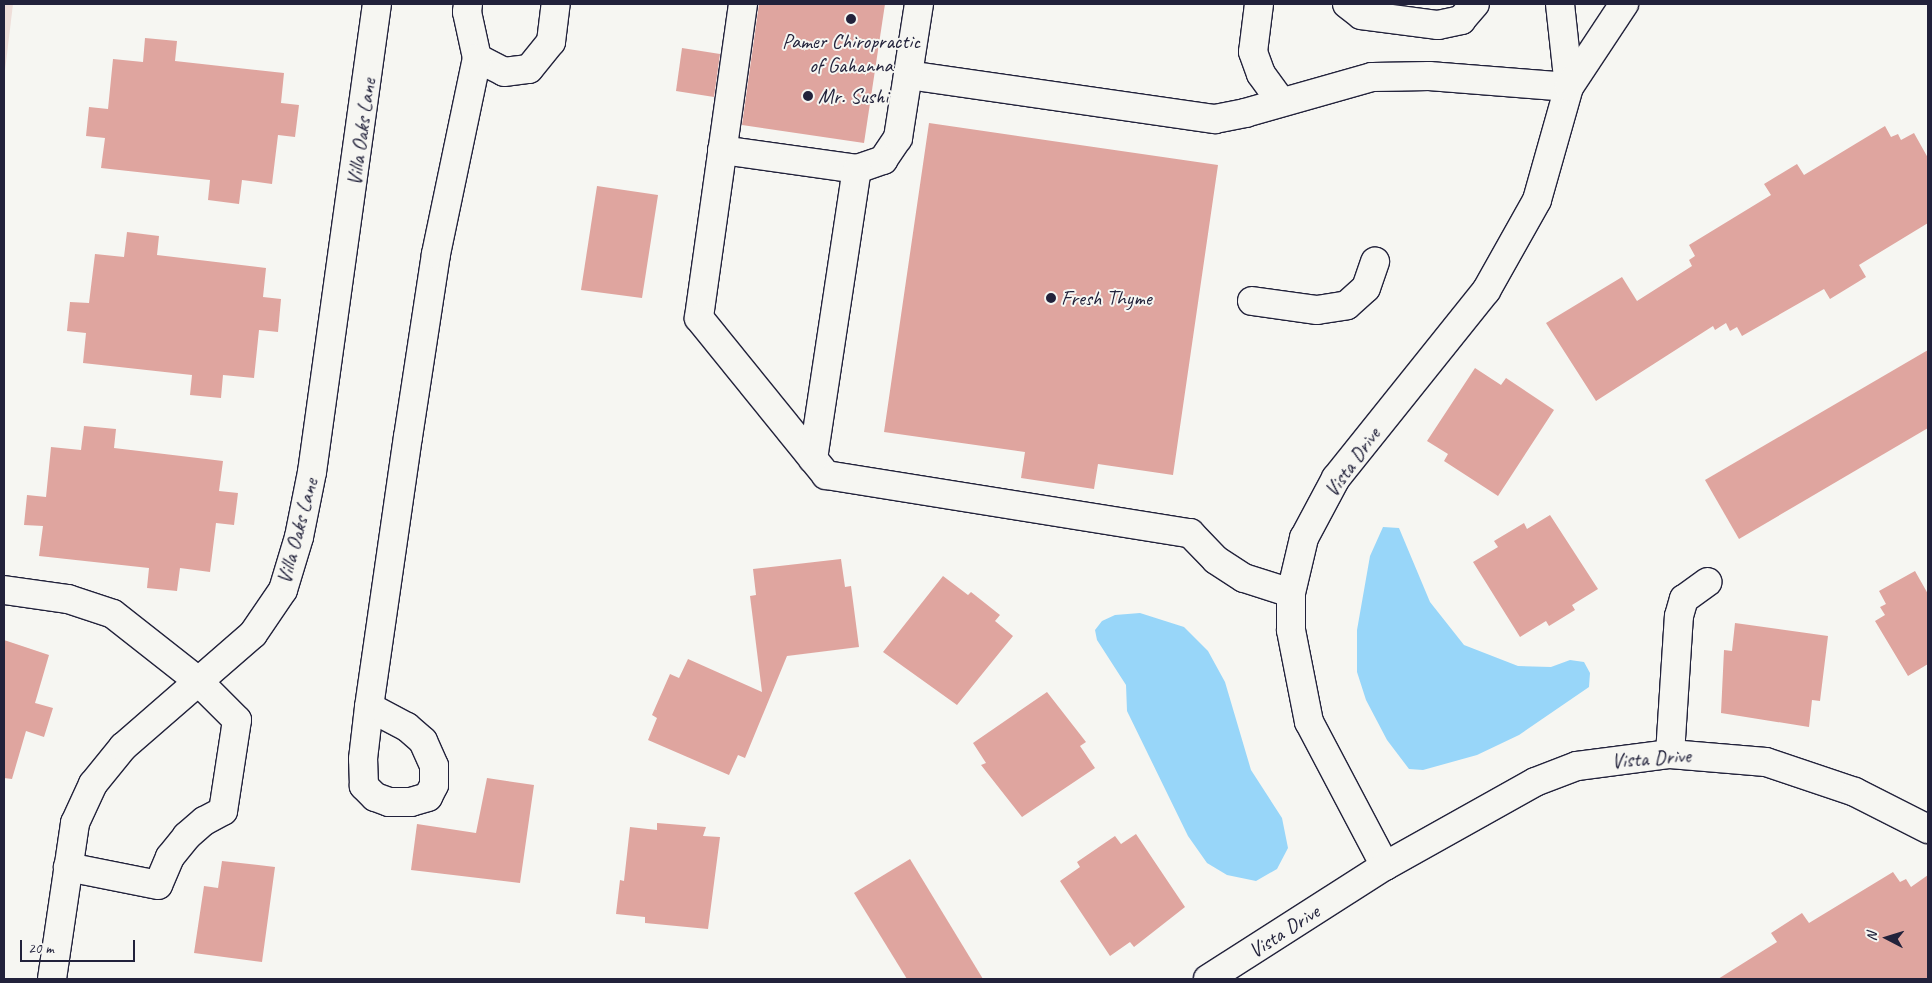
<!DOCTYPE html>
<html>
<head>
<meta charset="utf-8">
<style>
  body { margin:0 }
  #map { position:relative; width:1932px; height:983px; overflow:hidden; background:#f6f6f2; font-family:Caveat,sans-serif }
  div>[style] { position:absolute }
  .built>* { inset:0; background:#efded9 }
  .water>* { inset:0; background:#98d6f9 }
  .building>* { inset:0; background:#dfa59f }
  .roads { filter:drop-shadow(1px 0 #22223b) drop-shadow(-1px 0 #22223b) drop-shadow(0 1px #22223b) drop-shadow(0 -1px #22223b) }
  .minor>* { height:28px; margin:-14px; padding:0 14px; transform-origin:14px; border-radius:14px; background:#f6f6f2 }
  .dots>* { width:14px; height:14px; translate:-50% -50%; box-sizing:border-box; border:2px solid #f6f6f2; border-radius:50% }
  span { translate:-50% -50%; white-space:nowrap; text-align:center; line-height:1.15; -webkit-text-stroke:4px #f6f6f2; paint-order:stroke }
  .poi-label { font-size:21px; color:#22223b }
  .left { translate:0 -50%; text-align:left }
  .street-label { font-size:21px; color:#22223b }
  .frame { position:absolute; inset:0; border:5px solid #22223b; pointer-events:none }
  .north { position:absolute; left:1862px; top:913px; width:50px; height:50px; -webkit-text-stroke:4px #f6f6f2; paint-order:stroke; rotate:275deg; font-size:14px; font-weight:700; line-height:20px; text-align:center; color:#22223b }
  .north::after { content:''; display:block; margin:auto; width:18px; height:22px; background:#22223b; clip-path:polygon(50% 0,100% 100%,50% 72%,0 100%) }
  .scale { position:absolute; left:20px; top:940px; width:115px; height:22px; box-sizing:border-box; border:2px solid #22223b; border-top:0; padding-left:6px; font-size:15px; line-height:18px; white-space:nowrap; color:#22223b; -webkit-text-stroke:4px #f6f6f2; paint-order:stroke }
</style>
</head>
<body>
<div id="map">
  <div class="built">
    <div style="clip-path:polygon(4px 4px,13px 4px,4px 79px)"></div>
  </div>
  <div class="water">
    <div style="clip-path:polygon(1383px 527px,1399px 528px,1430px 602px,1464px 645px,1518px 666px,1551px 667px,1570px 660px,1584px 662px,1590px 673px,1589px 687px,1519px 735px,1477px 755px,1423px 770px,1409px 769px,1387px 740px,1366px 700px,1357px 672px,1357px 630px,1370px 556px)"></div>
    <div style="clip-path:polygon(1140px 613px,1184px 627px,1208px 651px,1225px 682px,1251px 770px,1282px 818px,1288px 848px,1277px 869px,1256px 881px,1227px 875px,1207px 863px,1188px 836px,1127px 711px,1126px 685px,1097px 640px,1095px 630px,1102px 621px,1115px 615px)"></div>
  </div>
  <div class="building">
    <div style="clip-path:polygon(759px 4px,885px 4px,864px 143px,742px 125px)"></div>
    <div style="clip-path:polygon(145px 38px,177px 41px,175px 61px,284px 73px,281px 103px,299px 105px,295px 137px,278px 135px,272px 184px,242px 180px,239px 204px,208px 200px,210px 180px,101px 168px,105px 138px,86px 136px,89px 107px,108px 109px,113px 59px,143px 62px)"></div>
    <div style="clip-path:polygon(682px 48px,720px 54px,714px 97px,676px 91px)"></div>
    <div style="clip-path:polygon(929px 123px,1218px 165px,1173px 475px,1098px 464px,1094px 489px,1021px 478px,1025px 452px,884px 432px)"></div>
    <div style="clip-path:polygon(1885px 126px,1891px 137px,1898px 134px,1901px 140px,1914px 133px,1928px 158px,1928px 223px,1859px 265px,1866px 277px,1830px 299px,1824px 289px,1742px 336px,1737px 327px,1730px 331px,1726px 323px,1715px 330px,1713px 326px,1596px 401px,1546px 323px,1622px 277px,1637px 301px,1692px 266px,1689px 260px,1695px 256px,1689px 245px,1771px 195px,1764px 184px,1797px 164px,1804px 175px)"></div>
    <div style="clip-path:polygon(597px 186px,658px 195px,642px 298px,581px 290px)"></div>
    <div style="clip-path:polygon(127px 232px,159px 236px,157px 255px,266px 268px,263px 297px,281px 299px,278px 332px,259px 330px,254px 378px,223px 375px,221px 398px,190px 395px,192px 375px,83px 363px,86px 333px,67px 331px,70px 302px,89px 303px,95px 254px,124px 257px)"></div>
    <div style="clip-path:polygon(1928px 350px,1928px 428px,1739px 539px,1705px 480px)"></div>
    <div style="clip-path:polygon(1475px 368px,1501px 385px,1506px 378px,1554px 410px,1498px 496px,1444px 461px,1448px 454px,1427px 441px)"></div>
    <div style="clip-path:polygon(84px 426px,116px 429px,114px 448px,223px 461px,219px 491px,238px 493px,234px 525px,216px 523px,210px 572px,180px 568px,177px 591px,147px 588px,149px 568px,39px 556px,43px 526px,24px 525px,27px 495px,46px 497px,51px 447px,81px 450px)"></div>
    <div style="clip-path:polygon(1550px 515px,1598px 589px,1572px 605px,1575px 610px,1549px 626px,1546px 621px,1520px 637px,1473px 562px,1498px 547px,1494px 541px,1524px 523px,1527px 529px)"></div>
    <div style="clip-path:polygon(841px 559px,845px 587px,851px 586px,859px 647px,787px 656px,745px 758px,738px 755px,729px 775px,648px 740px,657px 718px,652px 715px,670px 674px,679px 678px,688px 659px,762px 692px,750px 596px,756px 595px,753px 569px)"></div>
    <div style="clip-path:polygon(1915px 571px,1928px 594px,1928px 664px,1908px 676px,1875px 621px,1885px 615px,1880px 607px,1886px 604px,1879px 591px)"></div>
    <div style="clip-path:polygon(943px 576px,968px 595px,971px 592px,1000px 615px,995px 621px,1013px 636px,957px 705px,883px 652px)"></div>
    <div style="clip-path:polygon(1735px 623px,1828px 636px,1820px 701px,1812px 700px,1809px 727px,1721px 713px,1724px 650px,1732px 651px)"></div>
    <div style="clip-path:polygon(4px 640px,49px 655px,35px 703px,53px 708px,44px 737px,26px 731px,12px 779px,4px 778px)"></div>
    <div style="clip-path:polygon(1047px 692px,1086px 742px,1080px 746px,1095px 768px,1022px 817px,981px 765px,986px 763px,973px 743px)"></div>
    <div style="clip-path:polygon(487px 778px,534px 785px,520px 883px,411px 870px,417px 824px,476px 833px)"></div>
    <div style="clip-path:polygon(657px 823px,706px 827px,703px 836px,720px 837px,708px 929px,645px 923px,645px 917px,616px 914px,620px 880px,624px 881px,630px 827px,657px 830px)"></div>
    <div style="clip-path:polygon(1136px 834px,1185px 907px,1134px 947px,1130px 942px,1110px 956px,1060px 881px,1080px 867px,1077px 862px,1115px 836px,1121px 844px)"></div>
    <div style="clip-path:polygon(910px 859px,983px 979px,907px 979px,854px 893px)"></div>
    <div style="clip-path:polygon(222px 861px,275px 867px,262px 962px,194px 953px,204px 886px,218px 888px)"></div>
    <div style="clip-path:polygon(1893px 872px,1900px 882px,1906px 879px,1911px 887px,1928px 875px,1928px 979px,1718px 979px,1777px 942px,1771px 933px,1802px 913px,1809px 923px)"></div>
  </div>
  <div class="roads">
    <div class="minor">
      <div style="left:468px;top:4px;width:8px;rotate:97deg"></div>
      <div style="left:467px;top:12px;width:47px;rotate:77.7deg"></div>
      <div style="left:477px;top:58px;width:30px;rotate:27deg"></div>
      <div style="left:504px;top:72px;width:25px;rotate:-7deg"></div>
      <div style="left:529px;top:69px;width:35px;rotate:-51deg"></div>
      <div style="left:551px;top:42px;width:38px;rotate:-83deg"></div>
      <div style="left:743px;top:4px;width:317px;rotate:98deg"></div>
      <div style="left:699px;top:318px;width:202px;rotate:51deg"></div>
      <div style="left:826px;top:475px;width:369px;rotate:9.1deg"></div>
      <div style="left:1190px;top:533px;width:37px;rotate:46deg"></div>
      <div style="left:1216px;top:560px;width:33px;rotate:33deg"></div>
      <div style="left:1244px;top:578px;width:49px;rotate:17.7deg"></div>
      <div style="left:1259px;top:4px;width:48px;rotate:97.1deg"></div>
      <div style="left:1253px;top:52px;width:23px;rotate:70deg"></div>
      <div style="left:1261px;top:74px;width:34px;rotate:54deg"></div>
      <div style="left:1347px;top:4px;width:18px;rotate:38deg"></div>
      <div style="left:1361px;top:15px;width:78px;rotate:7.4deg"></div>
      <div style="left:1438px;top:25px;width:24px;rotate:-12deg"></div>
      <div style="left:1461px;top:20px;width:21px;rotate:-49deg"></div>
      <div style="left:1560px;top:4px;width:83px;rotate:83.8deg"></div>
      <div style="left:908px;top:75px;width:310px;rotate:8.2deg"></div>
      <div style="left:1215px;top:119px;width:31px;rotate:-11deg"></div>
      <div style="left:1245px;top:113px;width:132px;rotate:-15.8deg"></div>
      <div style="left:1372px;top:77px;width:57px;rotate:-1deg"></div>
      <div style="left:1429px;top:76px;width:140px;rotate:4.5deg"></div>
      <div style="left:722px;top:150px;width:136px;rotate:8deg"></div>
      <div style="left:857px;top:169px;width:28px;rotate:-19deg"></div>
      <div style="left:883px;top:160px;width:27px;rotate:-56deg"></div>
      <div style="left:898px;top:138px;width:136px;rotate:-81.1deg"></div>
      <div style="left:1252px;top:301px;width:66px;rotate:7.9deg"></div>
      <div style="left:1317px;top:310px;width:30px;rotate:-9deg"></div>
      <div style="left:1347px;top:305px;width:25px;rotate:-42deg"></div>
      <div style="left:1366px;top:288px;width:28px;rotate:-71deg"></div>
      <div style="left:813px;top:459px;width:293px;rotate:-81.4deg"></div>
      <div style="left:4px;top:590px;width:65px;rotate:8deg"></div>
      <div style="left:68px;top:599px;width:47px;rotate:18.4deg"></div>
      <div style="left:113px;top:614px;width:108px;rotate:38.2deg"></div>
      <div style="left:198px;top:681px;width:55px;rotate:45deg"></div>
      <div style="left:237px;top:720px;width:92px;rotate:98.7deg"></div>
      <div style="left:223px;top:811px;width:21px;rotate:152deg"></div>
      <div style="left:204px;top:821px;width:23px;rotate:139deg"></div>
      <div style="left:187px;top:836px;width:27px;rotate:129deg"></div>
      <div style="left:170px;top:857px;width:30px;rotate:113deg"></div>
      <div style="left:158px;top:885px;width:92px;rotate:-168.7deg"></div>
      <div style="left:369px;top:707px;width:43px;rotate:27.8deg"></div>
      <div style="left:407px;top:727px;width:21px;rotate:41deg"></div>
      <div style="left:423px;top:741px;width:27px;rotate:66deg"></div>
      <div style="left:434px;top:766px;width:19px;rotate:90deg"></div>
      <div style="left:434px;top:785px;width:13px;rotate:117deg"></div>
      <div style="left:428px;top:797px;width:18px;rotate:164deg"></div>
      <div style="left:411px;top:802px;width:22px;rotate:180deg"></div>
      <div style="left:389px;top:802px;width:15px;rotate:-160deg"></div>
      <div style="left:375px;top:797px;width:16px;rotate:-135deg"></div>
      <div style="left:364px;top:786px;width:27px;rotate:-92deg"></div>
      <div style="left:363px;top:759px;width:52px;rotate:-83.4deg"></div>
      <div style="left:369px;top:707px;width:273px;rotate:-81.8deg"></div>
      <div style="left:408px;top:437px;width:185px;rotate:-81.3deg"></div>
      <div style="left:436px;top:254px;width:200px;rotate:-78.2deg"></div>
      <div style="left:1670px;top:754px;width:138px;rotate:-86.3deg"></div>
      <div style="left:1679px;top:616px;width:18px;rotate:-74deg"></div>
      <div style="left:1684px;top:599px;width:29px;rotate:-36deg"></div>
      <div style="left:1385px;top:866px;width:163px;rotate:-117.8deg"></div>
      <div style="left:1309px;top:722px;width:94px;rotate:-101.1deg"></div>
      <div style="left:1291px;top:630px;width:37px;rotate:-90deg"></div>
      <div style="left:1291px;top:593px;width:57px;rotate:-76.7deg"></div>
      <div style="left:1304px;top:538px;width:68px;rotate:-61.9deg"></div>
      <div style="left:1336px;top:478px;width:240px;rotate:-51.3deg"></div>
      <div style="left:1486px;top:291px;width:104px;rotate:-60.7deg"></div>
      <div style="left:1537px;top:200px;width:117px;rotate:-74.2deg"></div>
      <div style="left:1569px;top:87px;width:100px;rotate:-56.5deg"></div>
      <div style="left:52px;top:979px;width:158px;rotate:-81.6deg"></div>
      <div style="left:75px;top:823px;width:43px;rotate:-65.2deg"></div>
      <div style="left:93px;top:784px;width:48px;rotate:-51deg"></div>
      <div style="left:123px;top:747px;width:172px;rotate:-41deg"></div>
      <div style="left:253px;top:634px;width:53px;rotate:-55.7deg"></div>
      <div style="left:283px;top:590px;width:55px;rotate:-73.2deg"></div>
      <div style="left:299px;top:537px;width:66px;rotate:-78.7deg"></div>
      <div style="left:312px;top:472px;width:472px;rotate:-82.1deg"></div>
      <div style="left:1208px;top:979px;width:210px;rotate:-32.6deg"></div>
      <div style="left:1385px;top:866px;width:172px;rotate:-29.2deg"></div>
      <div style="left:1535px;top:782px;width:45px;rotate:-20.9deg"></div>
      <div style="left:1577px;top:766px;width:94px;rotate:-7.4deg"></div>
      <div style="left:1670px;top:754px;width:96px;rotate:4.8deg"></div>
      <div style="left:1766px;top:762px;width:94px;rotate:18.6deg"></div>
      <div style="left:1855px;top:792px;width:82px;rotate:26.9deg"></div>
    </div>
  </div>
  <div class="dots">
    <div style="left:851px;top:19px;background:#22223b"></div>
    <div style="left:808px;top:96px;background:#22223b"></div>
    <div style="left:1051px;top:298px;background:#22223b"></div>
  </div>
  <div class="poi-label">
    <span style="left:851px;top:53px">Pamer Chiropractic<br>of Gahanna</span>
    <span class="left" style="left:818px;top:96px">Mr. Sushi</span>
    <span class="left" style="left:1061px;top:298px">Fresh Thyme</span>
  </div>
  <div class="street-label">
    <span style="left:361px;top:132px;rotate:-82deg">Villa Oaks Lane</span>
    <span style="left:1352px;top:462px;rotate:-54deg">Vista Drive</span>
    <span style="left:297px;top:531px;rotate:-75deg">Villa Oaks Lane</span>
    <span style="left:1651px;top:758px;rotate:-4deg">Vista Drive</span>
    <span style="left:1284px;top:931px;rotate:-33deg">Vista Drive</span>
  </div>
  <div class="frame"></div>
  <div class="north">N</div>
  <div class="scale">20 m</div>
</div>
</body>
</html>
